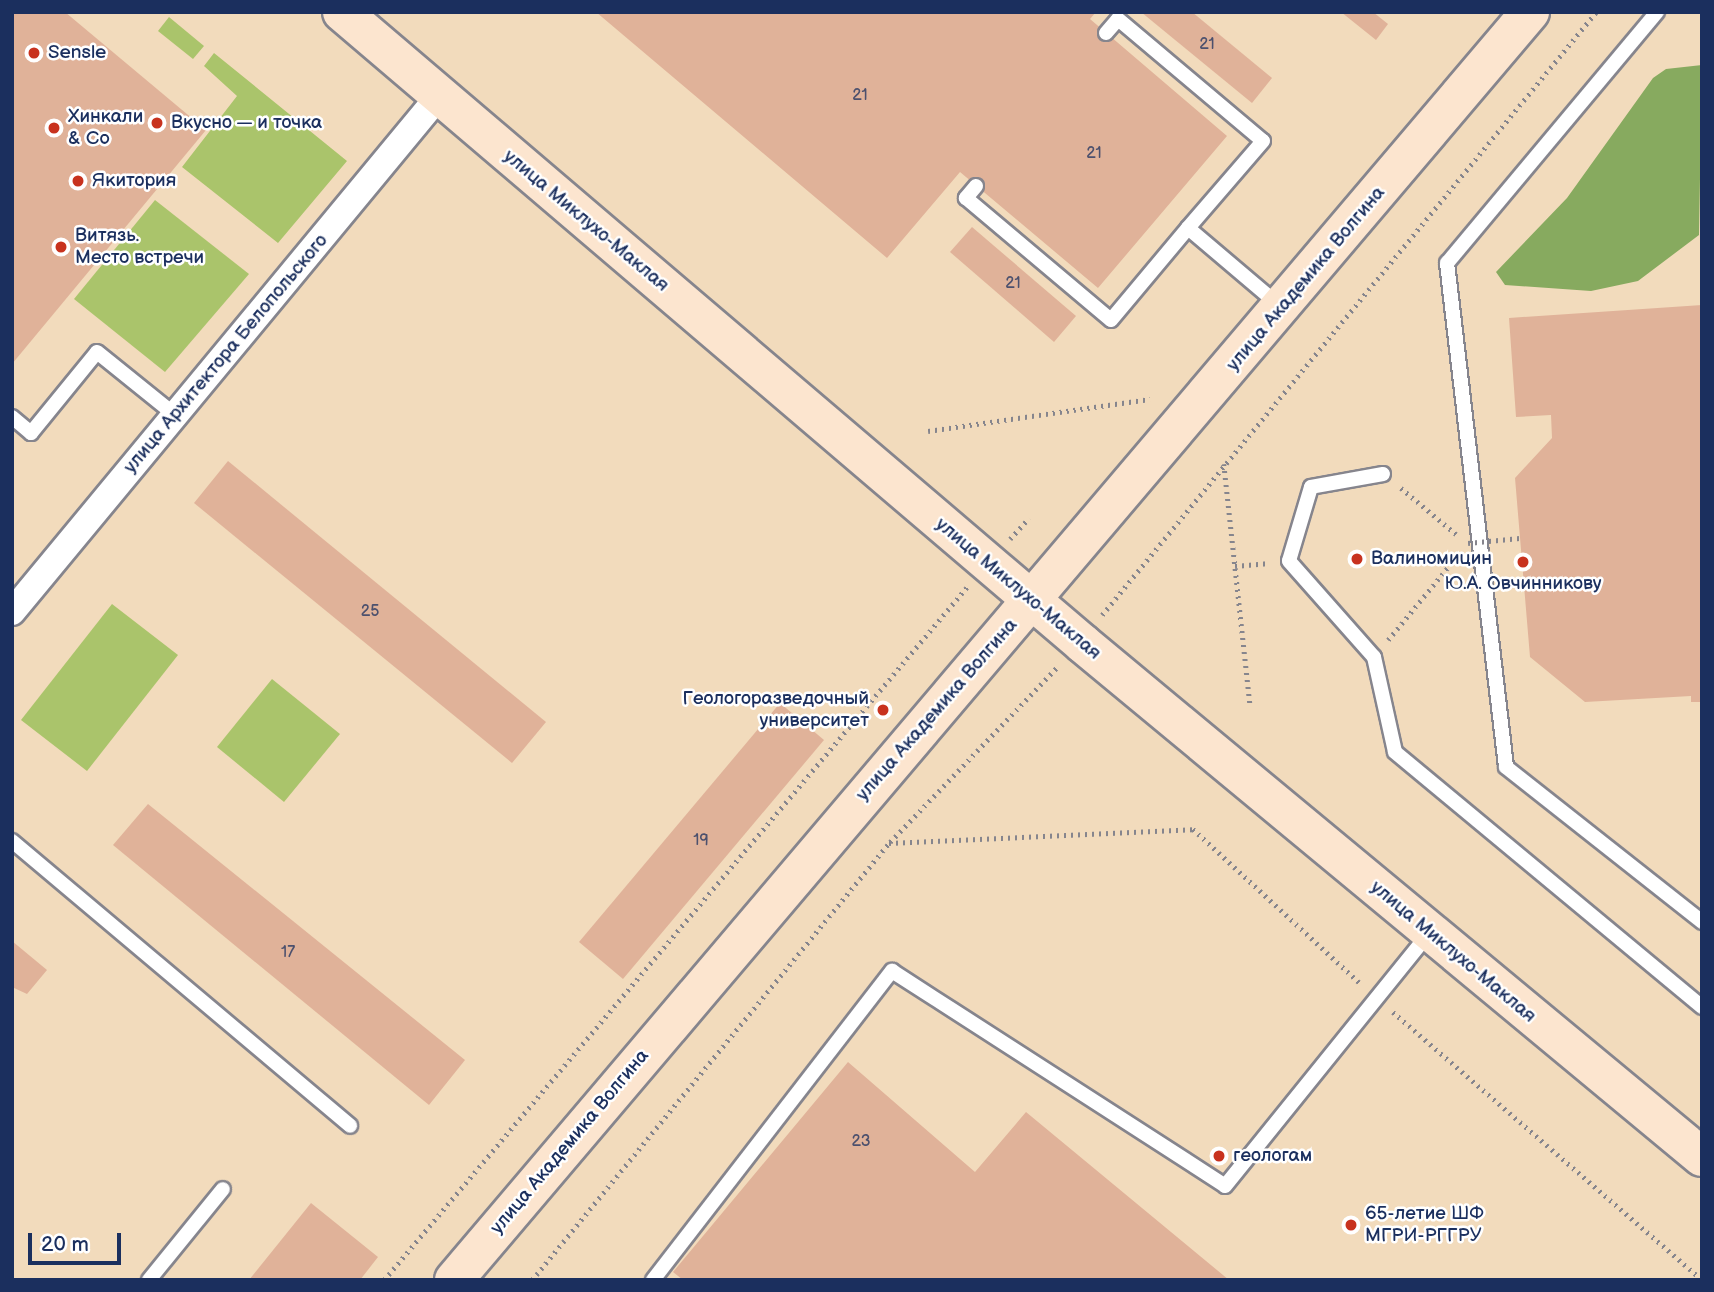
<!DOCTYPE html>
<html>
<head>
<meta charset="utf-8">
<style>
  body { margin:0 }
  #map { position:relative; width:1714px; height:1292px; overflow:hidden; background:#f2dbbc; font-family:"Balsamiq Sans",sans-serif }
  div>[style] { position:absolute }
  .green>* { inset:0; background:#aac46b }
  .forest>* { inset:0; background:#87aa5f }
  .building>* { inset:0; background:#e0b299 }
  .path>* { height:4.5px; margin-top:-2.25px; transform-origin:0; background:repeating-linear-gradient(90deg,#86858d 0 2px,transparent 0 7px) }
  .roads { filter:drop-shadow(2px 0 #86858d) drop-shadow(-2px 0 #86858d) drop-shadow(0 2px #86858d) drop-shadow(0 -2px #86858d) }
  .lane>* { height:14px; margin:-7px; padding:0 7px; transform-origin:7px; border-radius:7px; background:#fff }
  .street>* { height:26px; margin:-13px; padding:0 13px; transform-origin:13px; border-radius:13px; background:#fff }
  .secondary>* { height:38px; margin:-19px; padding:0 19px; transform-origin:19px; border-radius:19px; background:#fce5cf }
  .path-bridge>* { height:4.5px; margin-top:-2.25px; transform-origin:0; background:repeating-linear-gradient(90deg,#86858d 0 2px,transparent 0 7px) }
  .dots>* { width:19px; height:19px; translate:-50% -50%; box-sizing:border-box; border:4px solid #fff; border-radius:50% }
  span { translate:-50% -50%; white-space:nowrap; text-align:center; line-height:1.15; -webkit-text-stroke:5px #fff; paint-order:stroke }
  .number-label { font-size:16px; color:#4c506d }
  .number-label span { -webkit-text-stroke-width:0 }
  .poi-label { font-size:19px; color:#1b2f5e }
  .left { translate:0 -50%; text-align:left }
  .right { translate:-100% -50%; text-align:right }
  .street-label { font-size:19px; color:#1b2f5e }
  .frame { position:absolute; inset:0; border:14px solid #1b2f5e; pointer-events:none }
  .scale { position:absolute; left:28px; top:1233px; width:93px; height:32px; box-sizing:border-box; border:4px solid #1b2f5e; border-top:0; padding-left:9px; font-size:21px; line-height:24px; white-space:nowrap; color:#1b2f5e; -webkit-text-stroke:5px #fff; paint-order:stroke }
</style>
</head>
<body>
<div id="map">
  <div class="green">
    <div style="clip-path:polygon(169px 17px,204px 46px,193px 59px,158px 31px)"></div>
    <div style="clip-path:polygon(214px 53px,347px 161px,278px 243px,182px 167px,237px 96px,204px 66px)"></div>
    <div style="clip-path:polygon(155px 200px,249px 274px,165px 372px,74px 299px)"></div>
    <div style="clip-path:polygon(112px 604px,178px 655px,87px 771px,21px 720px)"></div>
    <div style="clip-path:polygon(272px 679px,340px 734px,284px 802px,217px 747px)"></div>
  </div>
  <div class="forest">
    <div style="clip-path:polygon(1702px 65px,1699px 235px,1638px 281px,1591px 291px,1505px 285px,1496px 272px,1567px 198px,1653px 78px,1666px 69px)"></div>
  </div>
  <div class="building">
    <div style="clip-path:polygon(12px 12px,65px 12px,206px 130px,12px 364px)"></div>
    <div style="clip-path:polygon(596px 12px,1096px 12px,1090px 19px,1227px 136px,1098px 288px,960px 172px,887px 258px)"></div>
    <div style="clip-path:polygon(1141px 12px,1192px 12px,1272px 78px,1252px 103px)"></div>
    <div style="clip-path:polygon(1341px 12px,1373px 12px,1388px 24px,1376px 40px)"></div>
    <div style="clip-path:polygon(972px 227px,1076px 316px,1054px 342px,950px 252px)"></div>
    <div style="clip-path:polygon(1702px 305px,1702px 702px,1691px 702px,1691px 696px,1585px 702px,1530px 657px,1515px 478px,1552px 438px,1551px 415px,1516px 417px,1509px 318px)"></div>
    <div style="clip-path:polygon(228px 461px,546px 722px,512px 763px,194px 503px)"></div>
    <div style="clip-path:polygon(780px 703px,824px 740px,623px 979px,579px 942px)"></div>
    <div style="clip-path:polygon(148px 804px,465px 1060px,429px 1105px,113px 845px)"></div>
    <div style="clip-path:polygon(12px 941px,47px 970px,27px 994px,12px 987px)"></div>
    <div style="clip-path:polygon(848px 1062px,975px 1172px,1026px 1112px,1229px 1280px,683px 1280px,673px 1272px)"></div>
    <div style="clip-path:polygon(311px 1203px,378px 1257px,360px 1280px,249px 1280px)"></div>
  </div>
  <div class="path">
    <div style="left:928px;top:431px;width:224px;rotate:-8.2deg"></div>
    <div style="left:1224px;top:464px;width:241px;rotate:83.8deg"></div>
    <div style="left:1401px;top:488px;width:72px;rotate:39.9deg"></div>
    <div style="left:1010px;top:539px;width:28px;rotate:-48deg"></div>
    <div style="left:1235px;top:566px;width:32px;rotate:-5deg"></div>
    <div style="left:1102px;top:615px;width:780px;rotate:-50.67deg"></div>
    <div style="left:1388px;top:640px;width:110px;rotate:-50.5deg"></div>
    <div style="left:890px;top:842px;width:243px;rotate:-46.3deg"></div>
    <div style="left:1393px;top:1012px;width:409px;rotate:40.9deg"></div>
    <div style="left:384px;top:1280px;width:906px;rotate:-49.93deg"></div>
    <div style="left:532px;top:1280px;width:564px;rotate:-50.75deg"></div>
    <div style="left:889px;top:843px;width:304px;rotate:-2.6deg"></div>
    <div style="left:1193px;top:829px;width:227px;rotate:42.7deg"></div>
  </div>
  <div class="roads">
    <div class="lane">
      <div style="left:1657px;top:12px;width:327px;rotate:129.9deg"></div>
      <div style="left:1447px;top:263px;width:507px;rotate:83.32deg"></div>
      <div style="left:1506px;top:767px;width:250px;rotate:38.3deg"></div>
      <div style="left:1106px;top:33px;width:18px;rotate:-49deg"></div>
      <div style="left:1118px;top:19px;width:189px;rotate:40.1deg"></div>
      <div style="left:1263px;top:141px;width:115px;rotate:130.8deg"></div>
      <div style="left:1188px;top:228px;width:121px;rotate:40.3deg"></div>
      <div style="left:976px;top:186px;width:16px;rotate:130deg"></div>
      <div style="left:966px;top:198px;width:189px;rotate:40.1deg"></div>
      <div style="left:1111px;top:320px;width:120px;rotate:-50.1deg"></div>
      <div style="left:12px;top:417px;width:25px;rotate:40deg"></div>
      <div style="left:31px;top:433px;width:104px;rotate:-50.8deg"></div>
      <div style="left:97px;top:352px;width:100px;rotate:38.9deg"></div>
      <div style="left:1383px;top:474px;width:73px;rotate:169.8deg"></div>
      <div style="left:1311px;top:487px;width:77px;rotate:106.6deg"></div>
      <div style="left:1289px;top:561px;width:128px;rotate:48.5deg"></div>
      <div style="left:1374px;top:657px;width:97px;rotate:77.5deg"></div>
      <div style="left:1395px;top:752px;width:399px;rotate:39.7deg"></div>
      <div style="left:12px;top:841px;width:442px;rotate:40.1deg"></div>
      <div style="left:149px;top:1280px;width:117px;rotate:-50.9deg"></div>
      <div style="left:653px;top:1280px;width:391px;rotate:-52.3deg"></div>
      <div style="left:892px;top:971px;width:396px;rotate:32.8deg"></div>
      <div style="left:1225px;top:1186px;width:325px;rotate:-51.1deg"></div>
    </div>
    <div class="street">
      <div style="left:12px;top:612px;width:670px;rotate:-50.39deg"></div>
    </div>
    <div class="secondary">
      <div style="left:342px;top:12px;width:973px;rotate:40.45deg"></div>
      <div style="left:1082px;top:643px;width:805px;rotate:39.66deg"></div>
      <div style="left:454px;top:1280px;width:1663px;rotate:-49.68deg"></div>
    </div>
  </div>
  <div class="path-bridge">
    <div style="left:1468px;top:543px;width:52px;rotate:-5.5deg"></div>
  </div>
  <div class="dots">
    <div style="left:34px;top:53px;background:#c8321e"></div>
    <div style="left:157px;top:123px;background:#c8321e"></div>
    <div style="left:54px;top:128px;background:#c8321e"></div>
    <div style="left:78px;top:181px;background:#c8321e"></div>
    <div style="left:61px;top:247px;background:#c8321e"></div>
    <div style="left:1357px;top:559px;background:#c8321e"></div>
    <div style="left:1523px;top:562px;background:#c8321e"></div>
    <div style="left:883px;top:710px;background:#c8321e"></div>
    <div style="left:1219px;top:1156px;background:#c8321e"></div>
    <div style="left:1351px;top:1225px;background:#c8321e"></div>
  </div>
  <div class="number-label">
    <span style="left:1207px;top:45px">21</span>
    <span style="left:860px;top:96px">21</span>
    <span style="left:1094px;top:154px">21</span>
    <span style="left:1013px;top:284px">21</span>
    <span style="left:370px;top:612px">25</span>
    <span style="left:701px;top:841px">19</span>
    <span style="left:288px;top:953px">17</span>
    <span style="left:861px;top:1142px">23</span>
  </div>
  <div class="poi-label">
    <span class="left" style="left:48px;top:53px">Sensle</span>
    <span class="left" style="left:68px;top:128px">Хинкали<br>&amp; Co</span>
    <span class="left" style="left:171px;top:123px">Вкусно — и точка</span>
    <span class="left" style="left:92px;top:181px">Якитория</span>
    <span class="left" style="left:75px;top:247px">Витязь.<br>Место встречи</span>
    <span class="left" style="left:1371px;top:559px">Валиномицин</span>
    <span style="left:1523px;top:584px">Ю.А. Овчинникову</span>
    <span class="right" style="left:869px;top:710px">Геологоразведочный<br>университет</span>
    <span class="left" style="left:1233px;top:1156px">геологам</span>
    <span class="left" style="left:1365px;top:1225px">65-летие ШФ<br>МГРИ-РГГРУ</span>
  </div>
  <div class="street-label">
    <span style="left:586px;top:221px;rotate:40deg">улица Миклухо-Маклая</span>
    <span style="left:1306px;top:279px;rotate:-50deg">улица Академика Волгина</span>
    <span style="left:226px;top:354px;rotate:-50deg">улица Архитектора Белопольского</span>
    <span style="left:1018px;top:589px;rotate:40deg">улица Миклухо-Маклая</span>
    <span style="left:937px;top:710px;rotate:-49deg">улица Академика Волгина</span>
    <span style="left:1453px;top:952px;rotate:40deg">улица Миклухо-Маклая</span>
    <span style="left:570px;top:1142px;rotate:-50deg">улица Академика Волгина</span>
  </div>
  <div class="frame"></div>
  <div class="scale">20 m</div>
</div>
</body>
</html>
